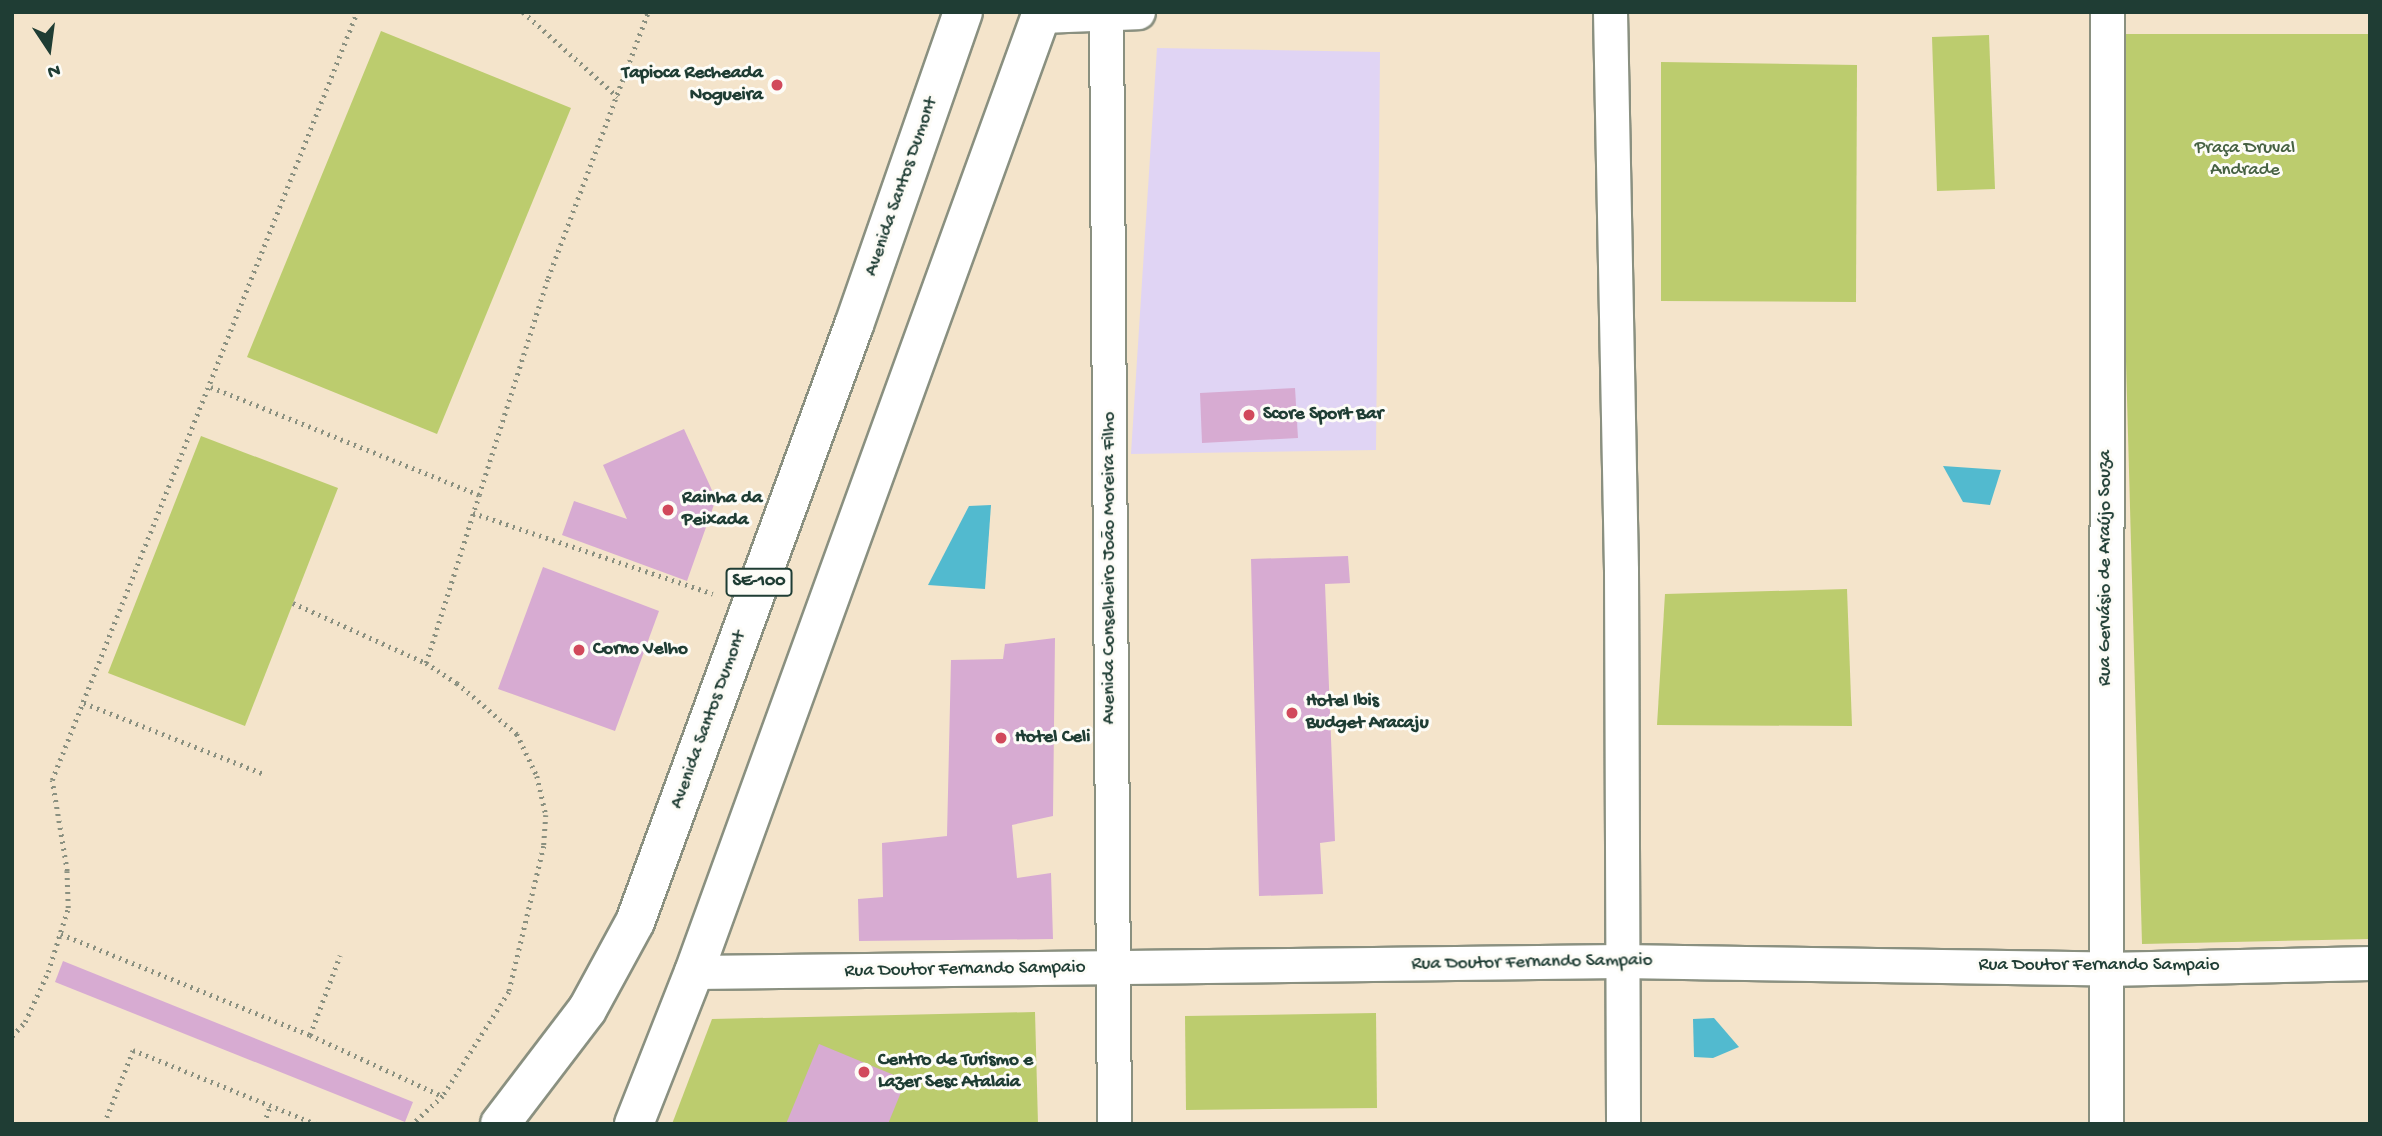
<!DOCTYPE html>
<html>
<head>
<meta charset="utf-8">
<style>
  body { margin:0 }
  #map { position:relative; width:2382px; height:1136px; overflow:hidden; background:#f4e4cb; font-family:"Gochi Hand",sans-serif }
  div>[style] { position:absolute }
  .built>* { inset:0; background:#e0d4f4 }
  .green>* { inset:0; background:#bccc6e }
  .water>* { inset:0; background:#52bacf }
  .building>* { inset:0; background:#d7abd2 }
  .path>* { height:4.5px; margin-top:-2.25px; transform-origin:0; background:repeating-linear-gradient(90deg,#8a9080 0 2px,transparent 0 7px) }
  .roads { filter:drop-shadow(2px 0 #8a9080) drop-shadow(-2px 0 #8a9080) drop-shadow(0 2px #8a9080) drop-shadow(0 -2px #8a9080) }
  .minor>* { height:33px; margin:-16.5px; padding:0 16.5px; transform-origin:16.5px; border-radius:16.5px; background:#fff }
  .primary>* { height:38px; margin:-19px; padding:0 19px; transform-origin:19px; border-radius:19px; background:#fff }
  .dots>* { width:19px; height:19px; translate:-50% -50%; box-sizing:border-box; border:4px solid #fdfcf7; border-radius:50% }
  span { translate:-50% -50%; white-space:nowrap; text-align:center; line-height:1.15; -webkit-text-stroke:6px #fdfcf7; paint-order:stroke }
  .shield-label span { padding:2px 5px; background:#fdfcf7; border:2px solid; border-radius:5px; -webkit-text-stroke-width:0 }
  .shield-label { font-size:18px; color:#1f3d34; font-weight:700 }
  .poi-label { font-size:19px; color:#1f3d34; font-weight:700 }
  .right { translate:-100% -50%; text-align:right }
  .left { translate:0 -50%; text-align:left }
  .park-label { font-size:19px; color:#466142 }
  .street-label { font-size:19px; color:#1f3d34 }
  .frame { position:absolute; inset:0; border:14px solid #1f3d34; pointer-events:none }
  .north { position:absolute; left:14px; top:14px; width:70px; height:70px; -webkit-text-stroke:5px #fdfcf7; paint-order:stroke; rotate:167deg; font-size:19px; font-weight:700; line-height:28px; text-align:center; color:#1f3d34 }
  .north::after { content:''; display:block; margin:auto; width:24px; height:32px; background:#1f3d34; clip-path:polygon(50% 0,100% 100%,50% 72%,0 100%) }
</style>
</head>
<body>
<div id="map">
  <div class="built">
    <div style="clip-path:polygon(1157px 48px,1380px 52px,1376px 450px,1131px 454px)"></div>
  </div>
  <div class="green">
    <div style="clip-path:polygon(381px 31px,571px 108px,437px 434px,247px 357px)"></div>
    <div style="clip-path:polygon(2117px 34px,2370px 34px,2370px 939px,2142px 944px)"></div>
    <div style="clip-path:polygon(1989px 35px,1995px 189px,1937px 191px,1932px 37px)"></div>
    <div style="clip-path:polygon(1661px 62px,1857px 65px,1856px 302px,1661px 301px)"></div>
    <div style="clip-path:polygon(201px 436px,338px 488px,245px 726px,108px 673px)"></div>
    <div style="clip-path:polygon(1847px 589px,1852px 726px,1657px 725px,1665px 594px)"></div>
    <div style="clip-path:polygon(1035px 1012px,1038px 1124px,672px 1124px,712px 1019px)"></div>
    <div style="clip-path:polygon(1376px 1013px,1377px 1108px,1186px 1110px,1185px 1016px)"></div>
  </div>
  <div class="water">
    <div style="clip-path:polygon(1943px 466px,2001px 470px,1990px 505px,1963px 502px)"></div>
    <div style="clip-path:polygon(991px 505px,985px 589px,928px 585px,969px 506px)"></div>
    <div style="clip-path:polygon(1714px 1018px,1739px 1047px,1713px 1058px,1694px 1057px,1693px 1019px)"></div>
  </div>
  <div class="building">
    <div style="clip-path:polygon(1295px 388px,1298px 438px,1202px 443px,1200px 393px)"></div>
    <div style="clip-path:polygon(684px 429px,716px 499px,687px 581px,562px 535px,574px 501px,627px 519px,603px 465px)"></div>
    <div style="clip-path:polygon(1348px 556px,1350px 583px,1325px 584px,1335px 841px,1320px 843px,1323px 894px,1259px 896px,1251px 559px)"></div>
    <div style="clip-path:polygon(543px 567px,659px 611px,615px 731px,498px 689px)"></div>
    <div style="clip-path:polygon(1055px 638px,1053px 816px,1012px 825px,1017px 878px,1051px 873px,1053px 939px,859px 941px,858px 899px,883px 897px,882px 843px,947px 836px,951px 660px,1003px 659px,1005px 644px)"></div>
    <div style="clip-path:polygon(63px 961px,413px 1102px,405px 1122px,55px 982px)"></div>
    <div style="clip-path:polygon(819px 1044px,906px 1080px,888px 1124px,786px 1124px)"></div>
  </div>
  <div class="path">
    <div style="left:523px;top:12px;width:127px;rotate:41.8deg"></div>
    <div style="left:211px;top:387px;width:289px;rotate:21.9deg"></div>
    <div style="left:479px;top:495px;width:228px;rotate:-72.4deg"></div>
    <div style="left:548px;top:278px;width:284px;rotate:-69.4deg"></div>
    <div style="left:473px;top:513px;width:253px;rotate:18.6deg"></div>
    <div style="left:293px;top:603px;width:146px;rotate:24.3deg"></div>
    <div style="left:426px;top:663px;width:37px;rotate:33deg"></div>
    <div style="left:457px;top:683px;width:79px;rotate:40.4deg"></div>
    <div style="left:517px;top:734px;width:47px;rotate:64.5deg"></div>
    <div style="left:537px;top:776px;width:40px;rotate:77deg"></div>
    <div style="left:546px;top:815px;width:31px;rotate:94deg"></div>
    <div style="left:544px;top:846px;width:150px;rotate:103.5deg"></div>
    <div style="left:509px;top:992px;width:123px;rotate:122.4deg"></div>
    <div style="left:443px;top:1096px;width:41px;rotate:137deg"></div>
    <div style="left:426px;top:663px;width:176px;rotate:-72.5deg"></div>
    <div style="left:84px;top:703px;width:193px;rotate:21.5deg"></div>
    <div style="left:61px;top:934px;width:269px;rotate:22.1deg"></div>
    <div style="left:310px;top:1035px;width:85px;rotate:-69.4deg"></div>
    <div style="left:310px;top:1035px;width:145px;rotate:24.8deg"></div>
    <div style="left:12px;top:1036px;width:19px;rotate:-47deg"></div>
    <div style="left:25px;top:1022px;width:55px;rotate:-65.3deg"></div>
    <div style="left:48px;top:972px;width:67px;rotate:-72.6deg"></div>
    <div style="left:68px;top:908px;width:37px;rotate:-92deg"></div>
    <div style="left:67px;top:871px;width:92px;rotate:-99.4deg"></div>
    <div style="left:52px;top:780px;width:826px;rotate:-68.34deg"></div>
    <div style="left:104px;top:1124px;width:79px;rotate:-68.6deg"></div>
    <div style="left:133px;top:1050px;width:197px;rotate:22deg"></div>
    <div style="left:264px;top:1124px;width:19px;rotate:-72deg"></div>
  </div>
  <div class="roads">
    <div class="minor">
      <div style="left:1610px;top:12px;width:558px;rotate:88.87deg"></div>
      <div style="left:1621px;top:570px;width:554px;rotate:89.79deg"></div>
      <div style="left:1106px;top:13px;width:1111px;rotate:89.59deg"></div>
      <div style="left:1040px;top:16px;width:98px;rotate:-2.3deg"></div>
      <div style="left:694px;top:972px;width:927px;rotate:-0.68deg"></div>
      <div style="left:1621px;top:961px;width:484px;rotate:0.9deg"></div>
      <div style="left:2105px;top:969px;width:265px;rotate:-1.3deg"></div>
      <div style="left:2106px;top:1124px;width:1112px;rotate:-89.95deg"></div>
    </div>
    <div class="primary">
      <div style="left:500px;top:1124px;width:143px;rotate:-52.7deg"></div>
      <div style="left:587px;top:1010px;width:100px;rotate:-61.4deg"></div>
      <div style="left:635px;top:922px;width:636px;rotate:-69.86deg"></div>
      <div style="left:854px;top:325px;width:331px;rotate:-70.8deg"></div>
      <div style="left:634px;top:1124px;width:163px;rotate:-68.5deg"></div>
      <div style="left:694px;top:972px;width:1021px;rotate:-70.07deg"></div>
    </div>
  </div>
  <div class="dots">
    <div style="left:777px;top:85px;background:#d1495b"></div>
    <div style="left:1249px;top:415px;background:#d1495b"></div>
    <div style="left:668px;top:510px;background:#d1495b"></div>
    <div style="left:579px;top:650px;background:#d1495b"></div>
    <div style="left:1292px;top:713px;background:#d1495b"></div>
    <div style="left:1001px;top:738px;background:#d1495b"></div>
    <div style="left:864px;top:1072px;background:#d1495b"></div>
  </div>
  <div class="shield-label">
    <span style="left:759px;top:582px">SE-100</span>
  </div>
  <div class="poi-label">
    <span class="right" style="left:763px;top:85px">Tapioca Recheada<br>Nogueira</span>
    <span class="left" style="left:1263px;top:415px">Score Sport Bar</span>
    <span class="left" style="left:682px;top:510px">Rainha da<br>Peixada</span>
    <span class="left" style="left:593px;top:650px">Corno Velho</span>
    <span class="left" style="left:1306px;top:713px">Hotel Ibis<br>Budget Aracaju</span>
    <span class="left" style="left:1015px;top:738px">Hotel Celi</span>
    <span class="left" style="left:878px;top:1072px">Centro de Turismo e<br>Lazer Sesc Atalaia</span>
  </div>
  <div class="park-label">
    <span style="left:2245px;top:160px">Praça Druval<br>Andrade</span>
  </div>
  <div class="street-label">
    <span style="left:902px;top:187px;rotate:-71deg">Avenida Santos Dumont</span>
    <span style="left:1110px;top:568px;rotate:-90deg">Avenida Conselheiro João Moreira Filho</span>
    <span style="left:2106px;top:568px;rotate:-90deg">Rua Gervásio de Araújo Souza</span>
    <span style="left:709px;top:720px;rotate:-70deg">Avenida Santos Dumont</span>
    <span style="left:1532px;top:963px;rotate:-1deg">Rua Doutor Fernando Sampaio</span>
    <span style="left:2099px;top:966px">Rua Doutor Fernando Sampaio</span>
    <span style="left:965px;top:970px;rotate:-1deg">Rua Doutor Fernando Sampaio</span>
  </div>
  <div class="frame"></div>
  <div class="north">N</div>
</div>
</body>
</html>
